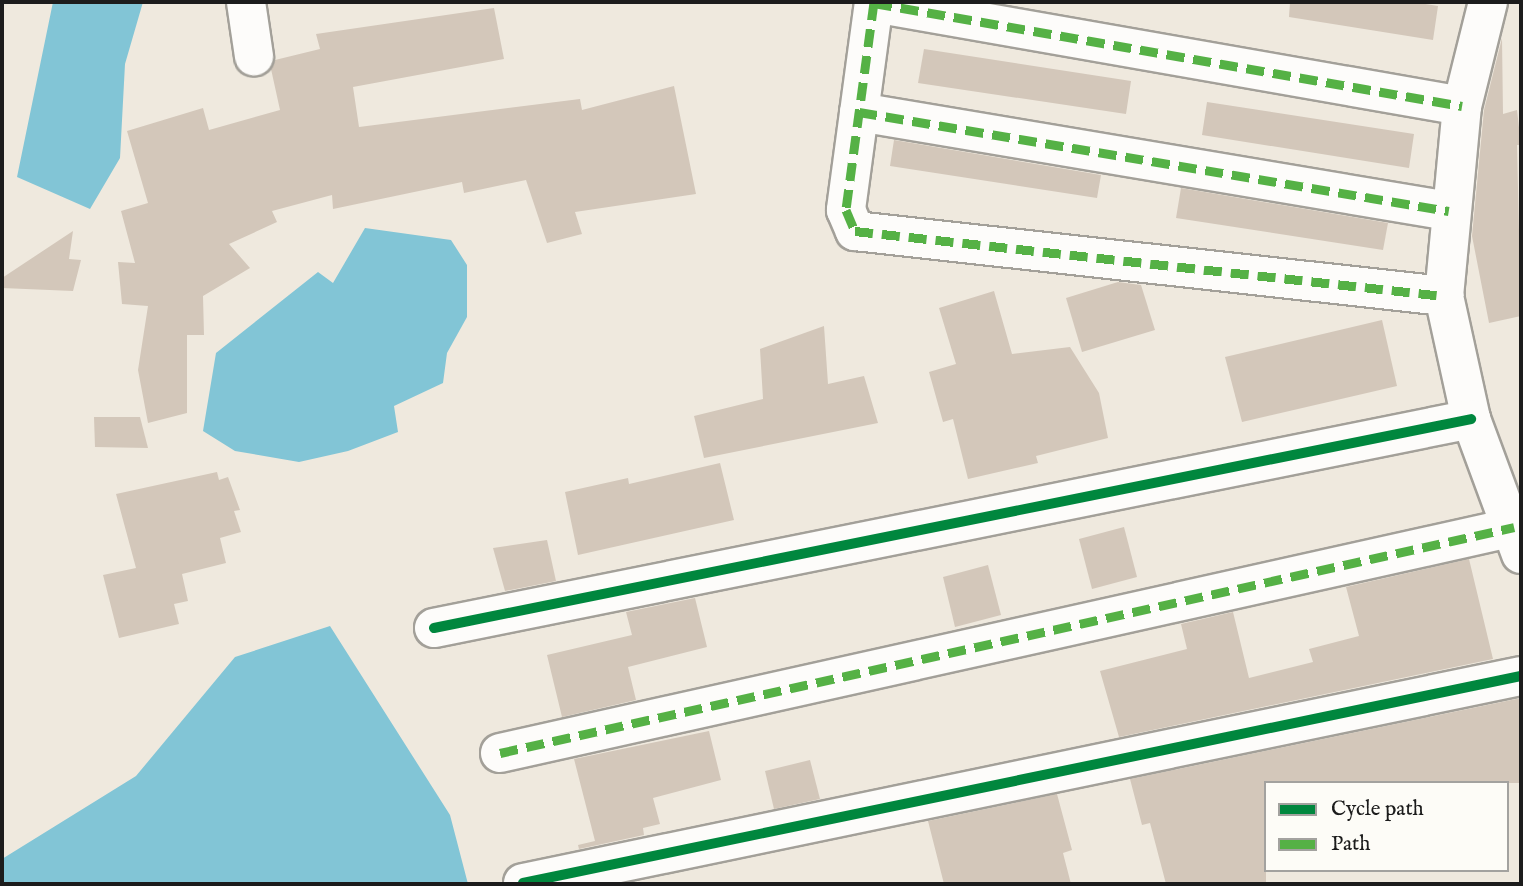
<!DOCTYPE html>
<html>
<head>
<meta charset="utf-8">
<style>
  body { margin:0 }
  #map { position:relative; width:1523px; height:886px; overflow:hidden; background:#efe9de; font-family:"IM FELL English",serif }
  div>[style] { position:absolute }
  .water>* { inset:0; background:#82c5d6 }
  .building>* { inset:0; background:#d3c7ba }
  .roads { filter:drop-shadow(2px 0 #a3a099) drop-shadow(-2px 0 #a3a099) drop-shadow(0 2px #a3a099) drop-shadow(0 -2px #a3a099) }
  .street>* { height:38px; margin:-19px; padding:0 19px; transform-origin:19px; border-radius:19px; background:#fdfcfa }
  .quiet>* { height:9px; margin-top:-4.5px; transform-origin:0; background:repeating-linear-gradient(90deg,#55b145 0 18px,transparent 0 27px) }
  .cycleway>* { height:10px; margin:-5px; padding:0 5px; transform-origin:5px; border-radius:5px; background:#00873e }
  span { translate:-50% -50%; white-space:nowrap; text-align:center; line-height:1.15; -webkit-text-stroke:7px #fdfcf7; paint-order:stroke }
  .frame { position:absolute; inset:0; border:4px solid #1c1c1c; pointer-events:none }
  .legend { position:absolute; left:1264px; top:781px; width:245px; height:91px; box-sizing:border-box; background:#fdfcf7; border:2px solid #a3a29f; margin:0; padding:9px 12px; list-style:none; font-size:21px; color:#1c1c1c }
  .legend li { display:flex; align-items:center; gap:14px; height:35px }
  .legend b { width:35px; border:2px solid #a3a29f }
</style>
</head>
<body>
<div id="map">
  <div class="water">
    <div style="clip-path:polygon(53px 2px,143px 2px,125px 64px,120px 158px,90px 209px,17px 177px)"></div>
    <div style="clip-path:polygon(365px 228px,451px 240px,467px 265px,467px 317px,447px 353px,443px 383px,394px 406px,398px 432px,348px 451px,299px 462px,235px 451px,203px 431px,216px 353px,318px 272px,333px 283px)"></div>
    <div style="clip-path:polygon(330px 626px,450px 815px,468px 884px,2px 884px,2px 859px,136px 776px,235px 657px)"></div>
  </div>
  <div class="building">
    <div style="clip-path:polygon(1290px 2px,1413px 2px,1438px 6px,1433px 40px,1289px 17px)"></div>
    <div style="clip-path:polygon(494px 8px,504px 59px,353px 87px,359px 127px,580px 99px,582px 110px,674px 86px,696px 194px,575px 212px,582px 234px,547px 243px,526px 180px,464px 193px,462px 182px,333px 209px,332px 195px,272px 211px,277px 222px,229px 244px,250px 268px,203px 296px,204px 335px,187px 335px,187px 413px,148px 423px,138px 370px,148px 306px,122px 304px,118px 262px,135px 263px,121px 211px,148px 203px,127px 131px,203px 108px,209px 130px,280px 110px,271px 69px,275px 60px,320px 49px,316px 34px)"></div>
    <div style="clip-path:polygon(1502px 38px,1503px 114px,1517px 110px,1521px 145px,1517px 145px,1521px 316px,1489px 323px,1472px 236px,1484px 110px)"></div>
    <div style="clip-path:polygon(924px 49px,1131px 81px,1126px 114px,918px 83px)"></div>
    <div style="clip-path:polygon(1207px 102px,1414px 134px,1409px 168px,1202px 135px)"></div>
    <div style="clip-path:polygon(894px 140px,1101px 175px,1097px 198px,890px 166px)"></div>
    <div style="clip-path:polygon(1181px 188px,1388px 223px,1383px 250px,1176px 218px)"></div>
    <div style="clip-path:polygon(73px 231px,69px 259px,81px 260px,73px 291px,2px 288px,2px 278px)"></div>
    <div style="clip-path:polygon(1118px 282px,1141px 285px,1155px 330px,1082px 352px,1066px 298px)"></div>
    <div style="clip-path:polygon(994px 291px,1012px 354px,1070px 347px,1099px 393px,1108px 438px,1036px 456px,1038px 463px,968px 479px,953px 419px,943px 422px,929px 372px,956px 364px,939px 308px)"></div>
    <div style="clip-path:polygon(1382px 320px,1397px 386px,1242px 422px,1225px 357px)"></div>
    <div style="clip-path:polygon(824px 326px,828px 384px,864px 376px,878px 423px,704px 458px,694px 416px,763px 399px,760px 349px)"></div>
    <div style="clip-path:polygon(94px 417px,140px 417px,148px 448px,95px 447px)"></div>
    <div style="clip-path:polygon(720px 463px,734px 520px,578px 555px,565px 492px,628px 478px,629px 484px)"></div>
    <div style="clip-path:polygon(217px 472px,219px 480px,228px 477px,240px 510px,234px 511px,241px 532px,220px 538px,226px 563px,182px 574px,188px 601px,174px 604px,179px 624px,119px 638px,103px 575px,136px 568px,116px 494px)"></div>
    <div style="clip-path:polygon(1124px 527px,1137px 577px,1092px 589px,1079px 539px)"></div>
    <div style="clip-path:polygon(547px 540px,556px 581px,505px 591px,493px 548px)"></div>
    <div style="clip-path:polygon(1469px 559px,1493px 659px,1119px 737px,1100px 671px,1187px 649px,1181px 624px,1233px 612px,1249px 678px,1313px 662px,1309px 649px,1359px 636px,1346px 587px)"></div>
    <div style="clip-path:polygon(988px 565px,1001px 615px,955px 627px,943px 577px)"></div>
    <div style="clip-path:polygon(695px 598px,707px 647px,628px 667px,636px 700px,562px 717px,547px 655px,632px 635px,626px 612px)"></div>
    <div style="clip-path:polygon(1521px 698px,1521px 783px,1266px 783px,1266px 884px,1166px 884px,1150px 823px,1142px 825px,1130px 779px)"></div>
    <div style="clip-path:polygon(709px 731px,721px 780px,653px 798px,660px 824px,643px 828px,644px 835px,579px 849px,578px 845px,595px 841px,574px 759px)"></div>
    <div style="clip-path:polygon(810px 760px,820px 799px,774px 809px,765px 771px)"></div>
    <div style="clip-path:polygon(1057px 794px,1072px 850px,1063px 853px,1071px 884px,944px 884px,928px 821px)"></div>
  </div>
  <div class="roads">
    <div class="street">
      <div style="left:246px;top:2px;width:55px;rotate:81.6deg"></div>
      <div style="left:874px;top:2px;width:210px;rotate:97.7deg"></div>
      <div style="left:846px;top:210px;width:23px;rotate:67deg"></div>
      <div style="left:855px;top:231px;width:593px;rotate:6.3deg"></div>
      <div style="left:1488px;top:2px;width:107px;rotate:104deg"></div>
      <div style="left:1462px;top:106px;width:191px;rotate:95.4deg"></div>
      <div style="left:1444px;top:296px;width:126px;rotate:77.6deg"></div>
      <div style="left:1471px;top:419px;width:144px;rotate:69.7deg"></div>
      <div style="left:874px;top:3px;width:597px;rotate:9.94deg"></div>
      <div style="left:859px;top:112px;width:598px;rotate:9.53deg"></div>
      <div style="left:434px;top:628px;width:1058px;rotate:-11.39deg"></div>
      <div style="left:500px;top:753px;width:1039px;rotate:-12.56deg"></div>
      <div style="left:523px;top:883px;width:1019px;rotate:-11.72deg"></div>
    </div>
  </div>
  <div class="quiet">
    <div style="left:874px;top:2px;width:210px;rotate:97.7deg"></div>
    <div style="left:846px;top:210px;width:23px;rotate:67deg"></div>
    <div style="left:855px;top:231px;width:593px;rotate:6.3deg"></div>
    <div style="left:874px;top:3px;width:597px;rotate:9.94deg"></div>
    <div style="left:859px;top:112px;width:598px;rotate:9.53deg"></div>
    <div style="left:500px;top:753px;width:1039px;rotate:-12.56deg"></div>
  </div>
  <div class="cycleway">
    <div style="left:434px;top:628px;width:1058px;rotate:-11.39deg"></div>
    <div style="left:523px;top:883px;width:1019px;rotate:-11.72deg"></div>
  </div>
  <div class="frame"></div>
  <ul class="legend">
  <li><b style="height:9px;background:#00873e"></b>Cycle path</li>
  <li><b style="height:9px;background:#55b145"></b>Path</li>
  </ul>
</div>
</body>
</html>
